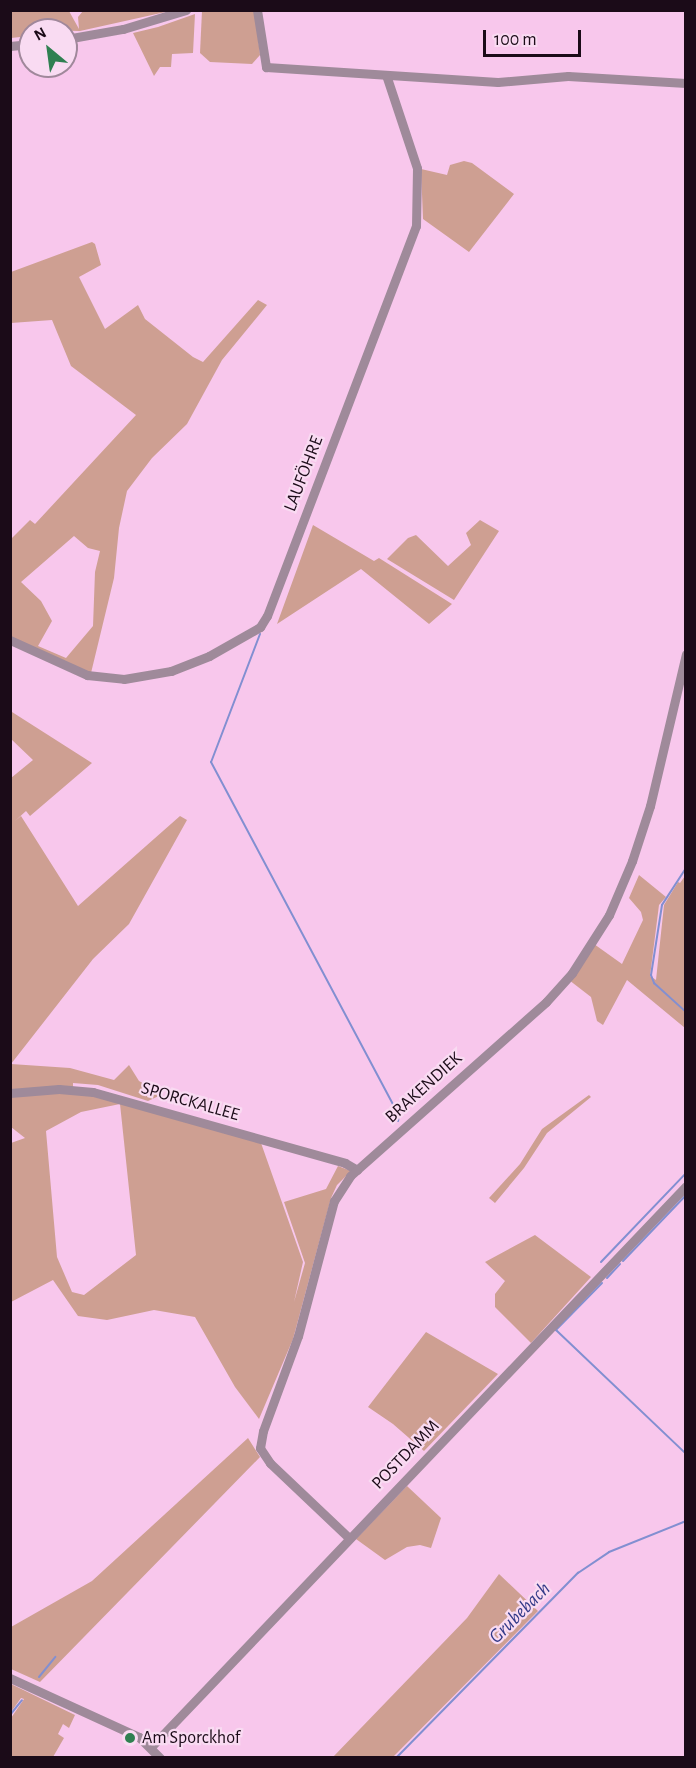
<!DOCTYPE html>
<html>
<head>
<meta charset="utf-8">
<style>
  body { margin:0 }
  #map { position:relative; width:696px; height:1768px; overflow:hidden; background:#f8c7ec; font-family:"Alegreya Sans",sans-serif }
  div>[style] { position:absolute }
  .green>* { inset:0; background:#ce9f92 }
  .stream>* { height:2px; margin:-1px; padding:0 1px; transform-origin:1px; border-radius:1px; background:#828fd1 }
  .minor>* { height:9px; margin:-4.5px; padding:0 4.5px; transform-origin:4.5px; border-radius:4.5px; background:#9f8a9a }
  .dots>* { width:16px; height:16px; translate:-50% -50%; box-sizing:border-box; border:3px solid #f9dbf2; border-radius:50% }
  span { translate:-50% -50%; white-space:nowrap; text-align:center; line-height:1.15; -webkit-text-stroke:4.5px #f9dbf2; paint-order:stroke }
  .street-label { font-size:18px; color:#1b0b18 }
  .poi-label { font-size:18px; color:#1b0b18 }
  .left { translate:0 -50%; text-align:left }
  .water-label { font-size:20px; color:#323a88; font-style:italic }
  .frame { position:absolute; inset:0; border:12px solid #1b0b18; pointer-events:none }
  .north { position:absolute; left:18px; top:18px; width:60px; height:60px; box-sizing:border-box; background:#f9dbf2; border:2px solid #a0889b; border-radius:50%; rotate:331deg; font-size:16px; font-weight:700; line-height:24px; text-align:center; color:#1b0b18 }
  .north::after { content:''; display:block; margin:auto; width:21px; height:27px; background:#2f8051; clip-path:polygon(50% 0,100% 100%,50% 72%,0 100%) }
  .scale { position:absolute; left:483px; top:30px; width:98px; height:27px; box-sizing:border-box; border:3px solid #1b0b18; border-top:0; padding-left:8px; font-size:18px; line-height:21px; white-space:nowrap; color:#1b0b18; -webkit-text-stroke:4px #f9dbf2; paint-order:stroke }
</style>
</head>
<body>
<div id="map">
  <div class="green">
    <div style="clip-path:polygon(11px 11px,69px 11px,79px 29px,78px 17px,83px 11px,170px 11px,80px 31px,30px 30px,30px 36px,11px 38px)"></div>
    <div style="clip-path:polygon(202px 11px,255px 11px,260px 55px,252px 64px,210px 62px,200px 53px)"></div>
    <div style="clip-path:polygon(195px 14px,193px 53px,172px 54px,171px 67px,160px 67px,154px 76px,133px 33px,158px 27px)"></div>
    <div style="clip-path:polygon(464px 161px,472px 163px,514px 194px,469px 252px,423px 219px,421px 169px,447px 175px,450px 165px)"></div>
    <div style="clip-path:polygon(evenodd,92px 242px,95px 244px,101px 265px,79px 277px,105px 329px,138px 305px,145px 319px,193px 357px,203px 362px,258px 300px,267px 305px,222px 360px,187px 424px,152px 458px,127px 491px,119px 528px,114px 578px,91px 673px,11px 637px,11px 539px,30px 520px,35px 524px,136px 415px,71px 366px,52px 320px,11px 323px,11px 272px,92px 242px,74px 536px,88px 548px,100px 551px,95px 572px,93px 626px,66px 658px,38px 646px,52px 621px,41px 601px,21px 582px,74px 536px)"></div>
    <div style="clip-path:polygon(480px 520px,499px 531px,454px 600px,387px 559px,408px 538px,416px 535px,448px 566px,471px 545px,466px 533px)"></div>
    <div style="clip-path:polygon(313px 525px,374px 561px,379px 558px,452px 604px,429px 624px,361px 569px,277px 624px)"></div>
    <div style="clip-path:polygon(12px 712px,92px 763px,30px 816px,26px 811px,15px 821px,21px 816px,78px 906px,180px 816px,187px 820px,129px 924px,93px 959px,11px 1064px,11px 778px,33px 760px,11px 739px)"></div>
    <div style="clip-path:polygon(639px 875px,666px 897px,659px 905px,650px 976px,656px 980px,664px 905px,678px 882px,680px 883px,685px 876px,685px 1028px,627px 980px,603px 1025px,597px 1021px,591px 997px,569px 980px,594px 944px,622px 964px,643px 920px,641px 912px,629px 898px)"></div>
    <div style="clip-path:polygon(evenodd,11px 1064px,70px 1068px,114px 1080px,129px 1065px,139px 1081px,163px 1094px,148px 1101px,98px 1085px,73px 1083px,73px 1092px,92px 1095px,261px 1143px,303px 1262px,294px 1302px,305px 1263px,284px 1202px,326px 1189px,338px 1166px,351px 1171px,337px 1185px,331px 1198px,293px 1339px,259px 1419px,235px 1387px,195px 1317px,154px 1310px,107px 1320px,78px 1316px,53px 1280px,11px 1302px,11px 1143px,25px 1138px,11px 1127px,11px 1064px,120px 1104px,136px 1255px,84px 1295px,72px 1292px,57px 1257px,46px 1131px,81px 1112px,120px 1104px)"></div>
    <div style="clip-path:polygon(589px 1095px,591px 1097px,547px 1133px,524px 1168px,495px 1203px,489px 1198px,520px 1164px,542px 1129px)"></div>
    <div style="clip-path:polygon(535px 1235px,591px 1277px,531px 1343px,495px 1307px,495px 1294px,505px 1281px,485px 1262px)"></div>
    <div style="clip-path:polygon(426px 1332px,498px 1374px,424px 1451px,393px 1424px,368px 1407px)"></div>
    <div style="clip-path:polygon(248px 1438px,260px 1457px,40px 1682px,11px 1669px,11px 1627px,92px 1581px)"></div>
    <div style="clip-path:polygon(407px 1486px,441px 1518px,431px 1548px,420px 1545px,407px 1547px,385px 1560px,356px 1539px)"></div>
    <div style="clip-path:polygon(499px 1574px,538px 1611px,393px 1757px,333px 1757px,467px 1618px)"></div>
    <div style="clip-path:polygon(11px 1684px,75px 1715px,69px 1728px,63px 1724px,58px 1734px,64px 1738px,53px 1757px,11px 1757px,11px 1718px,24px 1699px,21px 1698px,11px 1712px)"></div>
  </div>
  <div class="stream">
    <div style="left:260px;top:634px;width:137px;rotate:110.9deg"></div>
    <div style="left:211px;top:762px;width:400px;rotate:62deg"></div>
    <div style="left:399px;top:1115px;width:6px;rotate:99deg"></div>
    <div style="left:686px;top:868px;width:44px;rotate:123deg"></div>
    <div style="left:662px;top:905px;width:71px;rotate:98.9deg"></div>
    <div style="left:651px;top:975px;width:9px;rotate:69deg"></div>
    <div style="left:654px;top:983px;width:43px;rotate:42.2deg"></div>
    <div style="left:623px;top:1261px;width:91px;rotate:-46.3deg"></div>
    <div style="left:601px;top:1262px;width:123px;rotate:-46.3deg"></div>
    <div style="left:607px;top:1278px;width:19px;rotate:-47deg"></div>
    <div style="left:602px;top:1283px;width:66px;rotate:134.4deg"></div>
    <div style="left:556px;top:1330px;width:180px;rotate:43.6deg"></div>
    <div style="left:39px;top:1677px;width:26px;rotate:-51deg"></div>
    <div style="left:10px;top:1715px;width:19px;rotate:-51deg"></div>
    <div style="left:396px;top:1758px;width:260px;rotate:-45.5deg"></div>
    <div style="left:578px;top:1573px;width:37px;rotate:-34deg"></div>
    <div style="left:609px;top:1552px;width:83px;rotate:-21.9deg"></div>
  </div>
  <div class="minor">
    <div style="left:257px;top:10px;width:58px;rotate:81deg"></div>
    <div style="left:266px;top:67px;width:232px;rotate:3.7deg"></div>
    <div style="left:498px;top:82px;width:70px;rotate:-4.9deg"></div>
    <div style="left:568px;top:76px;width:118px;rotate:3.4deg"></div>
    <div style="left:66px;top:39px;width:58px;rotate:-10deg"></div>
    <div style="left:123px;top:29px;width:66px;rotate:-16.8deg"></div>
    <div style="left:10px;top:46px;width:20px;rotate:-6deg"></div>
    <div style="left:10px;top:640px;width:85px;rotate:24.4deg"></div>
    <div style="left:87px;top:675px;width:37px;rotate:6deg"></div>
    <div style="left:124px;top:679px;width:48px;rotate:-9.7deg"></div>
    <div style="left:171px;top:671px;width:41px;rotate:-21.5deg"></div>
    <div style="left:209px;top:656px;width:59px;rotate:-29.6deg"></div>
    <div style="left:260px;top:627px;width:13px;rotate:-58deg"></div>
    <div style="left:267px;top:616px;width:417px;rotate:-69.1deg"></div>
    <div style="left:416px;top:226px;width:58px;rotate:-89deg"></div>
    <div style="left:417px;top:168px;width:98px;rotate:-108.4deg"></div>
    <div style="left:10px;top:1093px;width:49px;rotate:-4.7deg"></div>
    <div style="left:59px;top:1089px;width:34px;rotate:5deg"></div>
    <div style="left:93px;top:1092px;width:262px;rotate:15.7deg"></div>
    <div style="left:345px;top:1163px;width:14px;rotate:30deg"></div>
    <div style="left:349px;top:1538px;width:109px;rotate:-136.5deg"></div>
    <div style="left:270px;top:1463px;width:18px;rotate:-124deg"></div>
    <div style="left:260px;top:1448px;width:17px;rotate:-80deg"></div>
    <div style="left:263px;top:1431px;width:101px;rotate:-69.8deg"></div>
    <div style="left:298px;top:1336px;width:140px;rotate:-75.1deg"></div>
    <div style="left:334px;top:1201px;width:30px;rotate:-57deg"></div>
    <div style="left:350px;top:1176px;width:262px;rotate:-41.6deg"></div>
    <div style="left:546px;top:1002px;width:39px;rotate:-48deg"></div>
    <div style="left:572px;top:973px;width:69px;rotate:-57.5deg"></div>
    <div style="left:609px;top:915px;width:59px;rotate:-66.9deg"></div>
    <div style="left:632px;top:861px;width:58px;rotate:-71.9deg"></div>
    <div style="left:650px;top:806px;width:156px;rotate:-76.7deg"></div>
    <div style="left:10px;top:1678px;width:142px;rotate:24.6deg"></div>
    <div style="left:139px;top:1737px;width:30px;rotate:45deg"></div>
    <div style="left:151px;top:1747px;width:775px;rotate:-46.36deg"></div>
  </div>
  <div class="dots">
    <div style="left:130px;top:1738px;background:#2f8051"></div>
  </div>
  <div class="street-label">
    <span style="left:304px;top:474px;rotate:-69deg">LAUFÖHRE</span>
    <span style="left:424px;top:1088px;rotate:-42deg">BRAKENDIEK</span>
    <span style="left:190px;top:1102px;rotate:16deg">SPORCKALLEE</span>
    <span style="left:406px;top:1455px;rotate:-46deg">POSTDAMM</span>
  </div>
  <div class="poi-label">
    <span class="left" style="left:142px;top:1738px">Am Sporckhof</span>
  </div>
  <div class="water-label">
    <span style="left:520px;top:1613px;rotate:-45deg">Grubebach</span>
  </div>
  <div class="frame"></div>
  <div class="north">N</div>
  <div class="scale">100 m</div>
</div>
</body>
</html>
